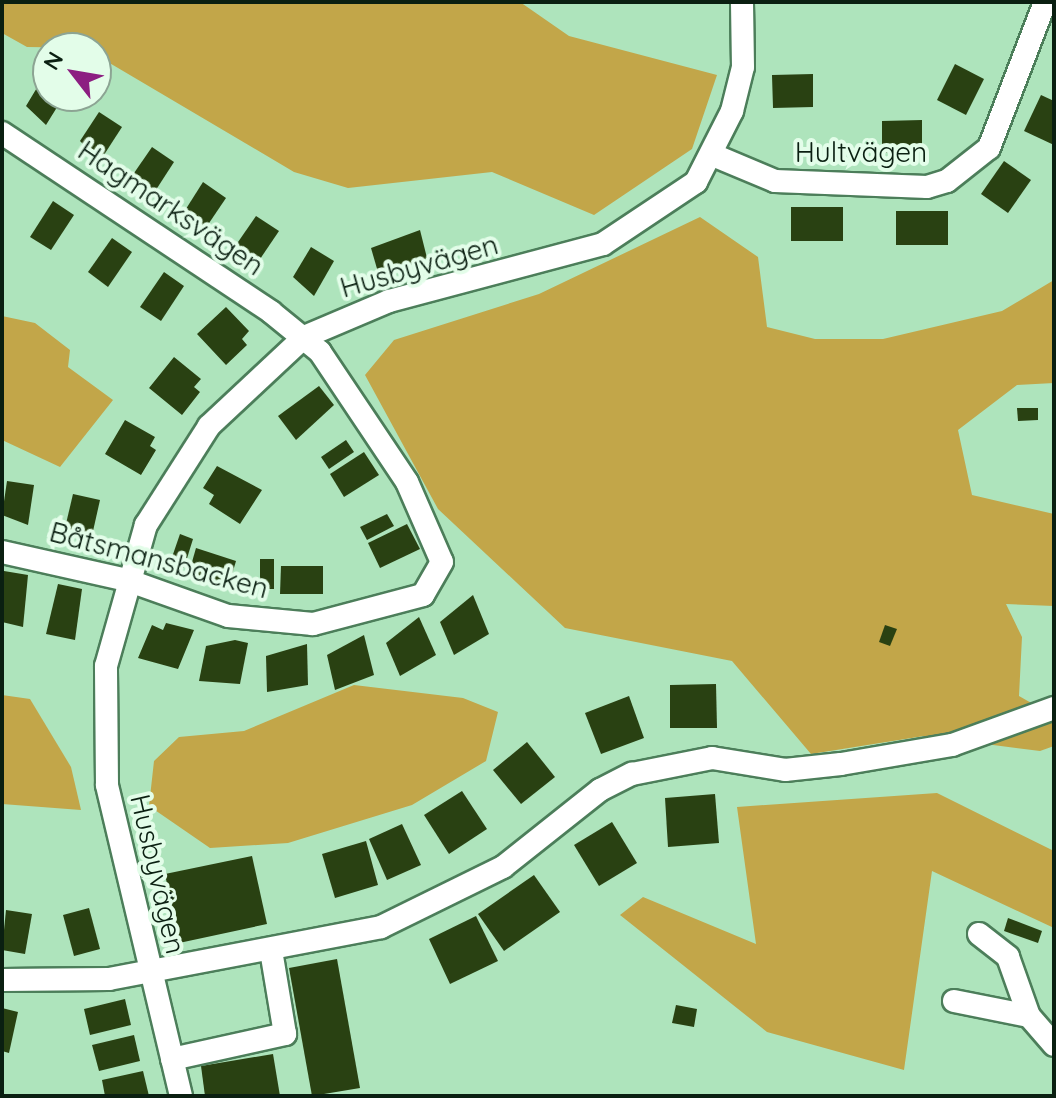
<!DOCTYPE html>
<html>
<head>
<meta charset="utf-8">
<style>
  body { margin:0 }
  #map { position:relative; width:1056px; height:1098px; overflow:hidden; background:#aee4bc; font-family:Quicksand,sans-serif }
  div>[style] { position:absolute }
  .green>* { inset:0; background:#c2a649 }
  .building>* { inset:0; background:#294112 }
  .roads { filter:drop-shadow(2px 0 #4c7e5a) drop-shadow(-2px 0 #4c7e5a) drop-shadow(0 2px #4c7e5a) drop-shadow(0 -2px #4c7e5a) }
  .minor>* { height:22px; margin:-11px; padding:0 11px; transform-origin:11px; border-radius:11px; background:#fff }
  span { translate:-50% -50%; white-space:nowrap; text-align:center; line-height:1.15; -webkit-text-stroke:8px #e3fde9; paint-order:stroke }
  .street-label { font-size:28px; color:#0a1f11 }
  .frame { position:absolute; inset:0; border:4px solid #0a1f11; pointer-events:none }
  .north { position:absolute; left:32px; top:32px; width:80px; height:80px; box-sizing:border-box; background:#e3fde9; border:2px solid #8ca493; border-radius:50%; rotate:301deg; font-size:22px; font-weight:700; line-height:32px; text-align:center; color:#0a1f11 }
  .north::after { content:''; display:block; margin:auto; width:28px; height:36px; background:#8c1e81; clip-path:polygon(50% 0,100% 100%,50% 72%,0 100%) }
</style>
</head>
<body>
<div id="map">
  <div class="green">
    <div style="clip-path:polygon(2px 2px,520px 2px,569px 36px,717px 75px,692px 149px,594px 215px,492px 172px,348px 188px,294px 172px,96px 55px,96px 48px,27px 47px,2px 33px)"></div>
    <div style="clip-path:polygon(700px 217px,758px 257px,767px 327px,815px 339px,883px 339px,1002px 311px,1054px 280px,1054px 383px,1017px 385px,958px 430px,972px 495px,1054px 514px,1054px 606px,1006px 604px,1022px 637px,1019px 696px,1054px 716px,1054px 746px,1040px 751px,924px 736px,811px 754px,732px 661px,565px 628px,438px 509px,365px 375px,394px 340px,539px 294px)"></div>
    <div style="clip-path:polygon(2px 316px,35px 323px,70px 350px,68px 367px,113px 400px,60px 467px,2px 440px)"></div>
    <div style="clip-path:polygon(354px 685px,463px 698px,498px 712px,486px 761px,412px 805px,288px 843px,210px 848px,149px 806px,154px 761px,179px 737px,244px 731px)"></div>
    <div style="clip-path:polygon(2px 695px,30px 699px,71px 767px,81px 810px,2px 804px)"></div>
    <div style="clip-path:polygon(937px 793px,1054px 851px,1054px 928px,932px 871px,904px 1070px,767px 1032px,620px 915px,643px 897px,756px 944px,737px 807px)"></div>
  </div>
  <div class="building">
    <div style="clip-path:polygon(955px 64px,984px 79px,966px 115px,937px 100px)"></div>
    <div style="clip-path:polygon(813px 74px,813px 107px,773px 108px,772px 75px)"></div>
    <div style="clip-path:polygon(44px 76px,48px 96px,64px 96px,46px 125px,26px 106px)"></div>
    <div style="clip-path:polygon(1041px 95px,1054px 101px,1054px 145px,1024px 131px)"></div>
    <div style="clip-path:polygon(99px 112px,122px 127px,100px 161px,80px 141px)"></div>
    <div style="clip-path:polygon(922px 120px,922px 153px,882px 153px,882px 121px)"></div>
    <div style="clip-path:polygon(152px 147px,174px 162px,152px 196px,132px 176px)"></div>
    <div style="clip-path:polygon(1004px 161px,1031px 180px,1008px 213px,981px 194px)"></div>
    <div style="clip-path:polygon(203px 182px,226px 198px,203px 232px,184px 212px)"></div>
    <div style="clip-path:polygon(53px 201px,74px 215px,51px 250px,30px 237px)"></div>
    <div style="clip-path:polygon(791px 207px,843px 207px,843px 241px,791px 241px)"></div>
    <div style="clip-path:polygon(896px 211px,948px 211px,948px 245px,896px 245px)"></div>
    <div style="clip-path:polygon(256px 216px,279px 231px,256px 265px,236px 245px)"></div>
    <div style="clip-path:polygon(420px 230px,427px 258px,380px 279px,371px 248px)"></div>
    <div style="clip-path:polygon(112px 238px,132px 252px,108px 287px,88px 272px)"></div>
    <div style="clip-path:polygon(311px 247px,334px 261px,314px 296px,293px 277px)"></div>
    <div style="clip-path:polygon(164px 272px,184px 286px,161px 321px,140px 307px)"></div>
    <div style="clip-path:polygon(226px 307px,249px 331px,242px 339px,247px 345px,226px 365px,197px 334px)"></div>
    <div style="clip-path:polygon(174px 357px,201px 379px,194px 387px,200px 392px,182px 415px,149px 388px)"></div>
    <div style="clip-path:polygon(319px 386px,334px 405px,296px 440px,278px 416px)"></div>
    <div style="clip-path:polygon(1017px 408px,1038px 408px,1038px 420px,1018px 421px)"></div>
    <div style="clip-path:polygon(125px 420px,155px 437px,150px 446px,156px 450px,141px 475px,105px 454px)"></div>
    <div style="clip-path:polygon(346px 440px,354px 452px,329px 469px,321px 457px)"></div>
    <div style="clip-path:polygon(364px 452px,379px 475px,344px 497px,330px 474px)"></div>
    <div style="clip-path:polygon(217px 466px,262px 490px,240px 524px,209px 504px,214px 495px,203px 488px)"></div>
    <div style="clip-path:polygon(7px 481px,34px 485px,28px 525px,2px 515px)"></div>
    <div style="clip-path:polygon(73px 494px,100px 500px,91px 540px,65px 528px)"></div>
    <div style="clip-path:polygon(387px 514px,394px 526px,367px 540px,360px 527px)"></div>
    <div style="clip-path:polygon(407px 524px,420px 549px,380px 568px,368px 543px)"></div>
    <div style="clip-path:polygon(180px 534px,193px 539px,184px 568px,170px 563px)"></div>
    <div style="clip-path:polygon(196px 548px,236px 561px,228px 588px,188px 576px)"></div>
    <div style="clip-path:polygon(260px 559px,274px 559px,274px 589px,260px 589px)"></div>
    <div style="clip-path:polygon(281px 566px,323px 566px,323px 594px,280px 594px)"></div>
    <div style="clip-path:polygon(4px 571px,28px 575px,23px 627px,2px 622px)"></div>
    <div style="clip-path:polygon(58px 584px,82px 589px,75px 640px,46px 634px)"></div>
    <div style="clip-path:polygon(473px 595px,489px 634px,454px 655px,440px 622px)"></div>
    <div style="clip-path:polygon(419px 617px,436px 655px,400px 676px,386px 643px)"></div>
    <div style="clip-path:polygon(166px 623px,194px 630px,178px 669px,138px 658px,152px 625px,163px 630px)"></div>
    <div style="clip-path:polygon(885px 625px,897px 629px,890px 646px,879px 642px)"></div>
    <div style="clip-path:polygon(364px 635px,374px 675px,335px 690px,327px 655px)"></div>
    <div style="clip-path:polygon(235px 640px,248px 643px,240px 684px,199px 681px,206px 646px)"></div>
    <div style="clip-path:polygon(307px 644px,308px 685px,267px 692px,266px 656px)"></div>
    <div style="clip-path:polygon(716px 684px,717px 728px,670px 728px,670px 685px)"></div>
    <div style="clip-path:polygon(629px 696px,644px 738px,601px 754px,585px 713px)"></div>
    <div style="clip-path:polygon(527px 742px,555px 777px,521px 804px,493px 770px)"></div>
    <div style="clip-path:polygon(462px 791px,487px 829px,449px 854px,424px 815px)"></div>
    <div style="clip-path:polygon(715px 794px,719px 843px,668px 847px,665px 798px)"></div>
    <div style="clip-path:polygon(612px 822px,637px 863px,599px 886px,574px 845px)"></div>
    <div style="clip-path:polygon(402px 824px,421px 865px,387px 880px,369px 839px)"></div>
    <div style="clip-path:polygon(366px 841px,378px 885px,335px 898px,322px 854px)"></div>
    <div style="clip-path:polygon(252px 856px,267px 924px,179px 943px,165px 874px)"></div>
    <div style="clip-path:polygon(534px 875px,560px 912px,504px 951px,478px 914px)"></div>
    <div style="clip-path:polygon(89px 908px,100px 949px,74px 956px,63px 915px)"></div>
    <div style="clip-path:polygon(6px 910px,32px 914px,25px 954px,2px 950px)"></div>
    <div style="clip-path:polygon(476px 916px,498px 961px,450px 984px,429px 939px)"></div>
    <div style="clip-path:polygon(1008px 918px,1042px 931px,1038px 943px,1004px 931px)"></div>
    <div style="clip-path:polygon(337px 959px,360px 1088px,312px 1096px,289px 968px)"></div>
    <div style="clip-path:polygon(125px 999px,131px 1025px,90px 1035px,84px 1009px)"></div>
    <div style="clip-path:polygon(676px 1005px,697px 1009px,694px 1027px,672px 1023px)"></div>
    <div style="clip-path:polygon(2px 1008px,18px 1012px,9px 1053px,2px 1051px)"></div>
    <div style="clip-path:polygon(134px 1035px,140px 1061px,99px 1071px,92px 1045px)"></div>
    <div style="clip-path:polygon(273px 1054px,280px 1096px,205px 1096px,201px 1066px)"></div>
    <div style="clip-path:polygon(143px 1071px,149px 1096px,105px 1096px,102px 1080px)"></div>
  </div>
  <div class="roads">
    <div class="minor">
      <div style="left:2px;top:133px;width:323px;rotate:33.6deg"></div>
      <div style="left:271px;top:312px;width:63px;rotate:39.2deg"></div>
      <div style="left:320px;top:352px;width:156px;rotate:56.2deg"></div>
      <div style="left:407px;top:482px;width:87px;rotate:66.4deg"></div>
      <div style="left:442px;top:562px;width:38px;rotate:120deg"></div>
      <div style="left:423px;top:595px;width:114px;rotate:165.2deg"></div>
      <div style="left:313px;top:624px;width:85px;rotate:-174.6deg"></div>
      <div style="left:228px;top:616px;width:107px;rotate:-160.4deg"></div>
      <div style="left:127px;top:580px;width:128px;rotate:-167.4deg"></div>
      <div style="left:713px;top:155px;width:67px;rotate:22.8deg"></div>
      <div style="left:775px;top:181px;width:152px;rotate:2.3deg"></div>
      <div style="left:927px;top:187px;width:21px;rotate:-17deg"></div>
      <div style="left:947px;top:181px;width:53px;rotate:-38.2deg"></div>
      <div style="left:989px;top:148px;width:156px;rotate:-69deg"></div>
      <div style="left:979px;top:934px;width:37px;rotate:38deg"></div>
      <div style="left:1008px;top:957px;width:63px;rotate:70.4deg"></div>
      <div style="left:1029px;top:1016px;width:38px;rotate:49deg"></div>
      <div style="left:2px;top:980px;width:107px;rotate:-0.5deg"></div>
      <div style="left:109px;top:979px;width:277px;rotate:-10.8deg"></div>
      <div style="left:381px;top:927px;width:136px;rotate:-26.2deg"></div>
      <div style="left:503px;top:867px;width:124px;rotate:-38.4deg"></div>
      <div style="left:600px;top:790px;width:36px;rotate:-27deg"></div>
      <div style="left:632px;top:774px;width:82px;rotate:-11.3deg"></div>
      <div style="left:712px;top:758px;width:74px;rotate:9.3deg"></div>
      <div style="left:785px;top:770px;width:56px;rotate:-6.1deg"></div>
      <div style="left:841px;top:764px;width:113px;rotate:-9.7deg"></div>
      <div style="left:952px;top:745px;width:109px;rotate:-19.9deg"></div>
      <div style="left:954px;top:1001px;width:76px;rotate:11.3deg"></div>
      <div style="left:172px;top:1059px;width:116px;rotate:-12.5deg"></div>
      <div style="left:285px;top:1034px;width:85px;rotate:-99.5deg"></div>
      <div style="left:181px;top:1096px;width:320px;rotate:-103.4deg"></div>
      <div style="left:107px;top:785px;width:119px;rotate:-90.5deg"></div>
      <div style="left:106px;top:666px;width:147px;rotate:-74.2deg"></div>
      <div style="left:146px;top:525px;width:117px;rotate:-57.5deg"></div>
      <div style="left:209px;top:426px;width:130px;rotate:-43.1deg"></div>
      <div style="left:304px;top:337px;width:92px;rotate:-23deg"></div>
      <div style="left:389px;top:301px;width:221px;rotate:-14.9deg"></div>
      <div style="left:603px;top:244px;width:112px;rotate:-33.7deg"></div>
      <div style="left:696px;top:182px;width:80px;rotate:-63.1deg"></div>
      <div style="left:732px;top:111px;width:45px;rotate:-76deg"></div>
      <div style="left:743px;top:67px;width:65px;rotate:-90.9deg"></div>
    </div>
  </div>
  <div class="street-label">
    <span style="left:861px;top:152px">Hultvägen</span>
    <span style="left:171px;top:208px;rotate:34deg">Hagmarksvägen</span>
    <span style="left:419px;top:266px;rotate:-16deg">Husbyvägen</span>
    <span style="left:159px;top:560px;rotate:15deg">Båtsmansbacken</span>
    <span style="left:158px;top:874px;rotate:77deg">Husbyvägen</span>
  </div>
  <div class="frame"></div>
  <div class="north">N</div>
</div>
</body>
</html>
